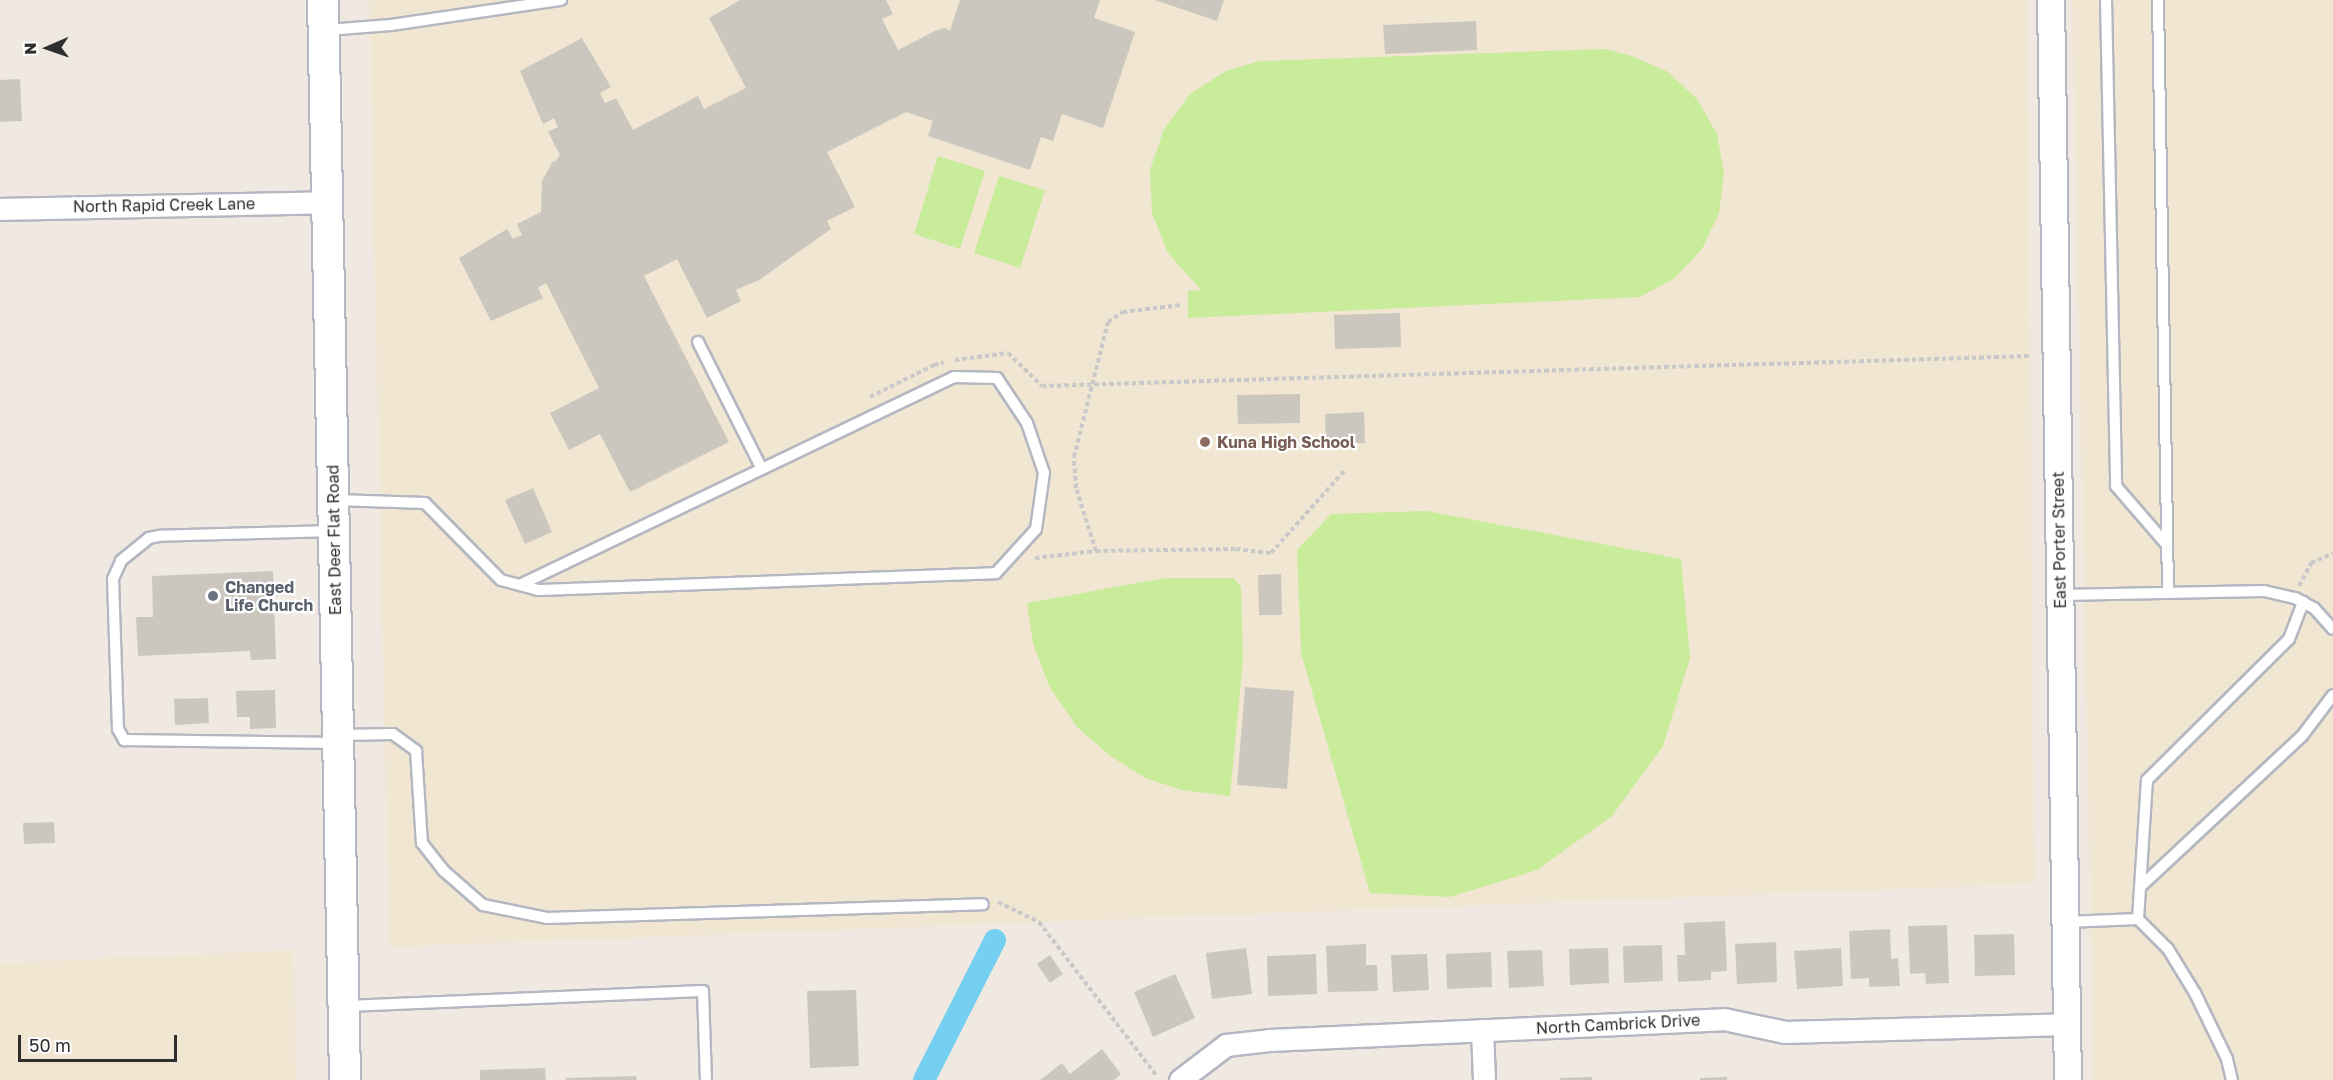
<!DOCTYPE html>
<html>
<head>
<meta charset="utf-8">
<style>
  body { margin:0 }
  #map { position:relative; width:2333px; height:1080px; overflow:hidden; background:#efe9e1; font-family:"Golos Text",sans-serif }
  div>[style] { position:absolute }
  .education>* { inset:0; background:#f0e6d1 }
  .pitch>* { inset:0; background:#c9ec9a }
  .canal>* { height:22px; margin:-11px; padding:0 11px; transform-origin:11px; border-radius:11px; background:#75cff0 }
  .building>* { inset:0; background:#cbc7bf }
  .path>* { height:4px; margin-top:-2px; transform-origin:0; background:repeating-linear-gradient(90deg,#c9c9c9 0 4.5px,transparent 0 7.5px) }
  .roads { filter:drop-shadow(2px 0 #b4b7c1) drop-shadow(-2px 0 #b4b7c1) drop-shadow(0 2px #b4b7c1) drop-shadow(0 -2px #b4b7c1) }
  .service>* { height:10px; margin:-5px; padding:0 5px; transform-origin:5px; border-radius:5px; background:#fff }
  .minor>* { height:21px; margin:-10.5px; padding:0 10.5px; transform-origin:10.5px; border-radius:10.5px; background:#fff }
  .tertiary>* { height:26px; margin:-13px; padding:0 13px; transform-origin:13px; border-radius:13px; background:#fff }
  .secondary>* { height:30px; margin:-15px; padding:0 15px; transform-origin:15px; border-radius:15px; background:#fff }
  .dots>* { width:16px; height:16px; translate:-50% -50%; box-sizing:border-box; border:3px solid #fff; border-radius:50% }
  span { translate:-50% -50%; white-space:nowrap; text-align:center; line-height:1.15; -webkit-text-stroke:4.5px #fff; paint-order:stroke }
  .street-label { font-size:16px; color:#2e2e2e }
  .education-label { font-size:16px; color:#785e54; font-weight:700 }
  .left { translate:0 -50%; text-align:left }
  .worship-label { font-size:16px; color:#5b616d; font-weight:700 }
  .north { position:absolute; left:18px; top:18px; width:60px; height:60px; -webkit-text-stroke:4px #fff; paint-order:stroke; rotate:268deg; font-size:16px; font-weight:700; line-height:24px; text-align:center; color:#2e2e2e }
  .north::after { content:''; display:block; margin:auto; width:21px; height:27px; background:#2e2e2e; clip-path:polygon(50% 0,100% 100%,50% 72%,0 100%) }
  .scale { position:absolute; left:18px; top:1035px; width:159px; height:27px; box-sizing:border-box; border:3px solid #2e2e2e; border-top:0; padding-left:8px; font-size:18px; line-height:21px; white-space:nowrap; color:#2e2e2e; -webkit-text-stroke:4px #fff; paint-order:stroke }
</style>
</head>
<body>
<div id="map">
  <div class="education">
    <div style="clip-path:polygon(369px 0,2028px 0,2034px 884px,389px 947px)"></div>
    <div style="clip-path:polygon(2072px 0,2333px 0,2333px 1080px,2094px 1080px)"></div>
    <div style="clip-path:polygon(294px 950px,296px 1080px,0 1080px,0 963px)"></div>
  </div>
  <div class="pitch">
    <div style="clip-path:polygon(1606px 49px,1632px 56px,1668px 72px,1697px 99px,1717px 134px,1724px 173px,1719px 213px,1702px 249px,1675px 278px,1640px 297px,1188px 318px,1188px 291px,1201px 290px,1168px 253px,1152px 213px,1150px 170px,1164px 129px,1190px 94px,1226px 71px,1260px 61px)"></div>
    <div style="clip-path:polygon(938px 156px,985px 171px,960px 249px,914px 234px)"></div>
    <div style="clip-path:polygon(999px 176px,1045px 190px,1020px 268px,974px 253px)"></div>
    <div style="clip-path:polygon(1427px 511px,1681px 559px,1690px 658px,1663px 746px,1612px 816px,1537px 870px,1450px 897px,1370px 893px,1301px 653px,1297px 550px,1331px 514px)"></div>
    <div style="clip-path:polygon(1165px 578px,1234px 578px,1241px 588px,1243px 659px,1230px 796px,1182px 790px,1145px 778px,1109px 755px,1077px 727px,1049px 686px,1033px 643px,1027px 603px)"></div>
  </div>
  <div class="canal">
    <div style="left:924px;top:1080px;width:157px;rotate:-63.1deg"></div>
  </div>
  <div class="building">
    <div style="clip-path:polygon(740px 0,886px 0,893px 14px,882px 19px,898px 50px,935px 31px,945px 28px,950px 31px,960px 0,1100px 0,1094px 18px,1135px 32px,1103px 128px,1062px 114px,1053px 141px,1041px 137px,1030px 170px,928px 136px,933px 121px,906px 112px,827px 152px,855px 207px,827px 221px,831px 229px,759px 280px,736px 290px,741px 301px,707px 318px,677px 259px,644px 276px,729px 442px,630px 492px,600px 434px,569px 450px,550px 413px,599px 388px,546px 283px,538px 288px,543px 298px,491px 321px,459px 258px,507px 229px,513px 239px,522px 235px,517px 224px,541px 212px,542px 181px,553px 161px,555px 162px,560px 155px,548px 132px,558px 127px,554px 118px,543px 124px,520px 71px,582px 38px,611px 87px,600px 93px,605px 103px,616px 98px,633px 130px,698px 96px,704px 109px,746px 88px,709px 18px)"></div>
    <div style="clip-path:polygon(1155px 0,1224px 0,1217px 21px)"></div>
    <div style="clip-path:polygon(1476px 21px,1477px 50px,1385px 54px,1383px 25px)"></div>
    <div style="clip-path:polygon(20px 79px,22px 121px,0 122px,0 80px)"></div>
    <div style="clip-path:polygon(1400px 313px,1401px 347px,1335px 349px,1334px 315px)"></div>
    <div style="clip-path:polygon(1300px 394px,1300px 423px,1238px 424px,1237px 395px)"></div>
    <div style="clip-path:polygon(1364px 412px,1365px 443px,1326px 444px,1325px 414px)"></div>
    <div style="clip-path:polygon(533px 488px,552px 532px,525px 544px,505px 500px)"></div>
    <div style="clip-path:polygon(273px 571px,276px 659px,251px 660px,250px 651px,138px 656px,136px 617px,153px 617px,152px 576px)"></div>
    <div style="clip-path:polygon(1281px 574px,1282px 615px,1259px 615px,1258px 575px)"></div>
    <div style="clip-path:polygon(1245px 687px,1294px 691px,1287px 789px,1237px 785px)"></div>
    <div style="clip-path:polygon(275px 690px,276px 728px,250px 729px,250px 717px,237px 717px,236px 691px)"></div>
    <div style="clip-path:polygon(208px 698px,209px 723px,175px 725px,174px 699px)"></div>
    <div style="clip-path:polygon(54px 822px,55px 843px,24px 844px,23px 823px)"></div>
    <div style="clip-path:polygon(1725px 921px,1727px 971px,1711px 972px,1711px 980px,1678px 982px,1677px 955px,1685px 955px,1684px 923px)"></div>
    <div style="clip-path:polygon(1947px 925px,1949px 983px,1926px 984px,1925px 973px,1910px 974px,1908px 926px)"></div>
    <div style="clip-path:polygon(1890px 929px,1891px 959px,1898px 958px,1900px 986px,1869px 987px,1869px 978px,1851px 979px,1849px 931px)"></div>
    <div style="clip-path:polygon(2014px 934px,2015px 975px,1975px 976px,1974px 935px)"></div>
    <div style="clip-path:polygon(1776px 942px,1777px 982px,1737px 984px,1735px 944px)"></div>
    <div style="clip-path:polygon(1366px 944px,1366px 965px,1377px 965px,1378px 991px,1328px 992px,1326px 946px)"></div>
    <div style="clip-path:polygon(1662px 945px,1663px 981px,1624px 983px,1623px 946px)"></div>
    <div style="clip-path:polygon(1246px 948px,1252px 994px,1212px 999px,1206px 953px)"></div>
    <div style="clip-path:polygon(1608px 948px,1609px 983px,1570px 985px,1569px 949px)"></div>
    <div style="clip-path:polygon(1841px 948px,1843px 986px,1797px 989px,1794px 951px)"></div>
    <div style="clip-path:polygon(1542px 950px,1544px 986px,1509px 988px,1507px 951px)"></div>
    <div style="clip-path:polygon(1491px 952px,1492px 987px,1447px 989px,1446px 954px)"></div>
    <div style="clip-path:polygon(1316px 954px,1317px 994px,1268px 996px,1267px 956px)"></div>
    <div style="clip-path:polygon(1427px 954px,1429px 990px,1393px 992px,1391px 955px)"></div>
    <div style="clip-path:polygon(1050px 955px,1063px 974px,1050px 983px,1037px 964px)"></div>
    <div style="clip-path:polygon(1175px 974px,1195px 1018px,1153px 1037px,1134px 992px)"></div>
    <div style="clip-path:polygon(856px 990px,859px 1066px,810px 1068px,807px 991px)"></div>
    <div style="clip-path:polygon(1102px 1049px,1121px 1074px,1114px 1080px,1040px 1080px,1062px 1063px,1070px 1074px)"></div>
    <div style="clip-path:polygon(545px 1068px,546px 1080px,480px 1080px,480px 1070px)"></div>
    <div style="clip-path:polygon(636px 1076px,637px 1080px,566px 1080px,566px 1078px)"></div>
    <div style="clip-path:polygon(1592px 1077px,1592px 1080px,1560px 1080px,1560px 1078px)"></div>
    <div style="clip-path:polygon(1727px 1077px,1727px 1080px,1700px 1080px,1700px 1078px)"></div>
  </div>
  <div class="path">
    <div style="left:955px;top:360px;width:53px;rotate:-7.5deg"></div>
    <div style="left:1008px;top:353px;width:47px;rotate:44.1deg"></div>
    <div style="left:1042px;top:386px;width:990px;rotate:-1.74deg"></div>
    <div style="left:870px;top:397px;width:72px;rotate:-26.6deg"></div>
    <div style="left:934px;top:365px;width:10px;rotate:-17deg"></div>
    <div style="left:1096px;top:551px;width:66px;rotate:-107.6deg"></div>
    <div style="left:1076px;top:488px;width:31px;rotate:-94deg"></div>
    <div style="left:1074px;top:457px;width:139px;rotate:-75.9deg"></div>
    <div style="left:1108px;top:322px;width:18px;rotate:-34deg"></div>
    <div style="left:1123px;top:312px;width:58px;rotate:-6.9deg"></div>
    <div style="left:1035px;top:558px;width:61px;rotate:-6.5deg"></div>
    <div style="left:1096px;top:551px;width:140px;rotate:-0.8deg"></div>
    <div style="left:1236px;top:549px;width:35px;rotate:7deg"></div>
    <div style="left:1271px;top:553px;width:110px;rotate:-48.3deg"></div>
    <div style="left:2299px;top:586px;width:26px;rotate:-62deg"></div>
    <div style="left:2311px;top:563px;width:24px;rotate:-24deg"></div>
    <div style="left:998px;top:902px;width:46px;rotate:26deg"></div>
    <div style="left:1039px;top:922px;width:193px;rotate:52.6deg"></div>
  </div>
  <div class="roads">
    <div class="service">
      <div style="left:2106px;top:0;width:486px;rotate:88.8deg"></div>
      <div style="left:2116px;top:486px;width:78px;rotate:49.2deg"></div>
      <div style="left:2158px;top:0;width:593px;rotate:89.03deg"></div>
      <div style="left:327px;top:30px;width:64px;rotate:-4.5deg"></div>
      <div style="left:391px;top:25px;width:172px;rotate:-8.4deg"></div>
      <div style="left:698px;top:342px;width:142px;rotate:63.3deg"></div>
      <div style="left:336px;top:500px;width:89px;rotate:1.9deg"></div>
      <div style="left:425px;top:503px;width:108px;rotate:45.4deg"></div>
      <div style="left:501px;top:580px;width:39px;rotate:15deg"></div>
      <div style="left:539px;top:590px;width:457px;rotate:-2.1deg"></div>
      <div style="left:996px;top:573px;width:59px;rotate:-47.7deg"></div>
      <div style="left:1036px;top:529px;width:57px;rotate:-81.9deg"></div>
      <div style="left:1044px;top:473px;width:53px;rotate:-108.8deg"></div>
      <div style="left:1027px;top:423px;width:54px;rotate:-123.7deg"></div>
      <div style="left:997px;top:378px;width:43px;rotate:-178.7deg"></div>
      <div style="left:954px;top:377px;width:481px;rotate:154.4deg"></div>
      <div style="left:333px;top:531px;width:174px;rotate:178.4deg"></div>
      <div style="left:159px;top:536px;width:10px;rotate:169deg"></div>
      <div style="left:149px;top:538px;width:36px;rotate:141deg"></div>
      <div style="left:121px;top:561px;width:20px;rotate:114deg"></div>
      <div style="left:113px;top:579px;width:150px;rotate:88.1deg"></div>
      <div style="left:118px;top:729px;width:13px;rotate:61deg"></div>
      <div style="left:124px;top:740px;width:214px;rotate:0.8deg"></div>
      <div style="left:2061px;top:595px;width:203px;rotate:-1.1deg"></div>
      <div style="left:2264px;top:591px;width:32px;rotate:13deg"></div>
      <div style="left:2295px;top:598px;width:21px;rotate:28deg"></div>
      <div style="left:2314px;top:608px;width:28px;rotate:48deg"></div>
      <div style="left:341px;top:735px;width:52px;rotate:-1.1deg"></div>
      <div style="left:393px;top:734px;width:29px;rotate:36deg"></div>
      <div style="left:416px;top:751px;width:92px;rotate:86.3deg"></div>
      <div style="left:422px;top:843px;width:36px;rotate:52deg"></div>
      <div style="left:444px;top:871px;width:52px;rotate:41.1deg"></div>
      <div style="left:483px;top:905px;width:65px;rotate:11.5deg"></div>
      <div style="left:547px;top:918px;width:436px;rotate:-1.8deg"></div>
      <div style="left:2140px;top:887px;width:221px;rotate:-43deg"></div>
      <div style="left:2302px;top:736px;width:51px;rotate:-52.9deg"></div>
      <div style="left:2138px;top:919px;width:139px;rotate:-86.3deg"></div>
      <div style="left:2147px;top:780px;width:200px;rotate:-44.8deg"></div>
      <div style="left:2289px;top:639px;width:40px;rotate:-69deg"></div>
      <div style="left:2066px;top:922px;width:72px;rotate:-2.4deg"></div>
      <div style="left:2138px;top:919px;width:42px;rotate:45deg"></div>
      <div style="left:2168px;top:949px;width:52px;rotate:58.5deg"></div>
      <div style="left:2195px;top:993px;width:73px;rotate:64.1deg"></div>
      <div style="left:2227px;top:1059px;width:22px;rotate:77deg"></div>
      <div style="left:346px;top:1006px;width:357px;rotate:-2.4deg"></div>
      <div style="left:703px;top:991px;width:89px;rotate:88.1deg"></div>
    </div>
    <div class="minor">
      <div style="left:0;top:209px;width:328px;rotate:-1.2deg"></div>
      <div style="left:1482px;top:1030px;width:50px;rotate:87.7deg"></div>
      <div style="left:1180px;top:1080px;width:58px;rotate:-37.3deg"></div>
      <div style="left:1226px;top:1045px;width:43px;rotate:-6.6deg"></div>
      <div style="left:1269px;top:1040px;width:455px;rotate:-2.6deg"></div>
      <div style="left:1724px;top:1019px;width:62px;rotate:12deg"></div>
      <div style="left:1785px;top:1032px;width:282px;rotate:-1.6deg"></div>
    </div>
    <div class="tertiary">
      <div style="left:2051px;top:0;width:1080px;rotate:89.1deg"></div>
    </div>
    <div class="secondary">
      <div style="left:323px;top:0;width:1080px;rotate:88.83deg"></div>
    </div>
  </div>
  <div class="dots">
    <div style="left:1205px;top:442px;background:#8d6e63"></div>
    <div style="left:213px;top:596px;background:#6b7280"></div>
  </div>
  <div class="street-label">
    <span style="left:164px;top:205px;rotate:-1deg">North Rapid Creek Lane</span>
    <span style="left:334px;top:540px;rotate:-91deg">East Deer Flat Road</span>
    <span style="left:2059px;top:540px;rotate:-91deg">East Porter Street</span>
    <span style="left:1618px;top:1024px;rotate:-3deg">North Cambrick Drive</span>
  </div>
  <div class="education-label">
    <span class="left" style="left:1217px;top:442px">Kuna High School</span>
  </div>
  <div class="worship-label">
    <span class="left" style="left:225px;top:596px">Changed<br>Life Church</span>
  </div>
  <div class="north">N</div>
  <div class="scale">50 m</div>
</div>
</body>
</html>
